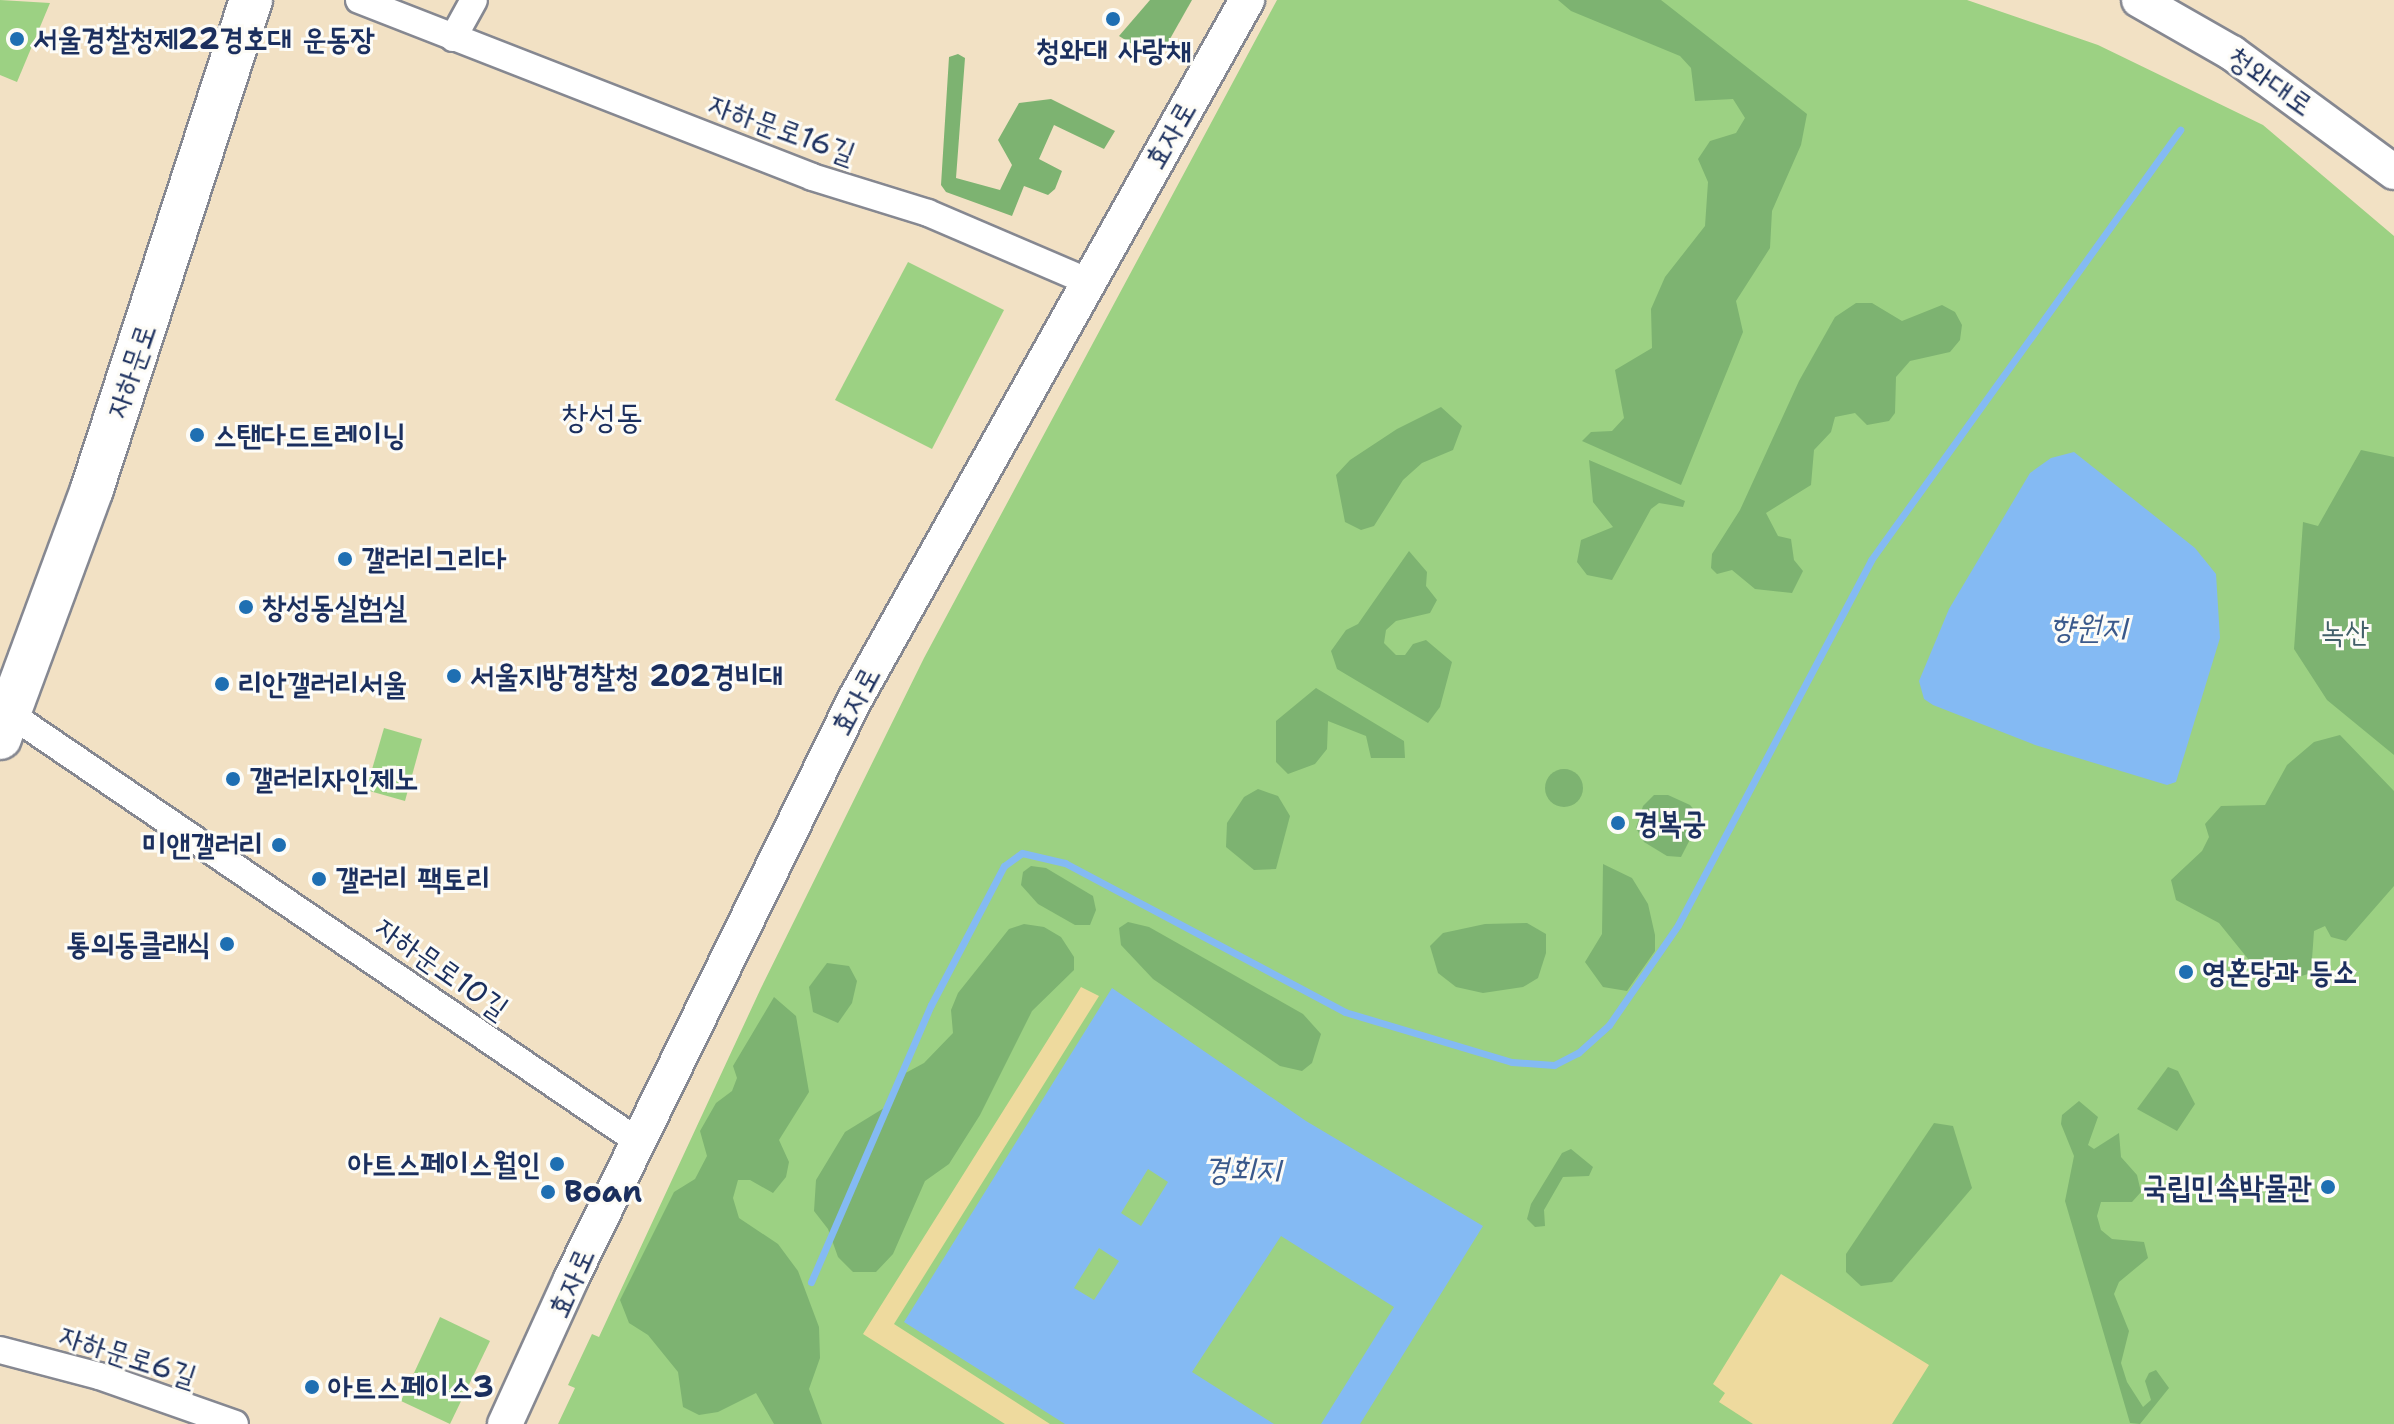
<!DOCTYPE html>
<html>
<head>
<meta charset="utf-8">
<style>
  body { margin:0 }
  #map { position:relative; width:2394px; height:1424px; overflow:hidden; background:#f2e1c4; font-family:"Shantell Sans","Poor Story",sans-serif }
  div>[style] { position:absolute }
  .green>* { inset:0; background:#9cd183 }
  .forest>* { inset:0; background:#7db371 }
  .round { border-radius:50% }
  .sand>* { inset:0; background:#eeda9e }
  .water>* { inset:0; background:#84baf3 }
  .stream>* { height:7px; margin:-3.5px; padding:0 3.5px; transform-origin:3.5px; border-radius:3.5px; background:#84baf3 }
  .roads { filter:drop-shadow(2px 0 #868891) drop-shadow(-2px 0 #868891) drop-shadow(0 2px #868891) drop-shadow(0 -2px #868891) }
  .minor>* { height:26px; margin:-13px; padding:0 13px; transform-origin:13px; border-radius:13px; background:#fff }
  .tertiary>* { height:34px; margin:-17px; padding:0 17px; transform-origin:17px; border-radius:17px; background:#fff }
  .primary>* { height:42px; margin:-21px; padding:0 21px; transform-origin:21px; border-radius:21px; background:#fff }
  .dots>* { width:22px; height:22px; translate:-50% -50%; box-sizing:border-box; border:4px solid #fdfcf7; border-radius:50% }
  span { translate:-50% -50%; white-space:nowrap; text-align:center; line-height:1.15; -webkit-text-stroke:6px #fdfcf7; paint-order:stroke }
  .poi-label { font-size:30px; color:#1b2f5e; font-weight:700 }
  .left { translate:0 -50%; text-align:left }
  .right { translate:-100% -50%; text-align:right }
  .street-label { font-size:30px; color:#1b2f5e }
  .park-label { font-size:30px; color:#426069 }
  .water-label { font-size:32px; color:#3a598b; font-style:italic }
  .quarter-label { font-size:34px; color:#1b2f5e }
</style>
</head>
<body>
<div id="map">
  <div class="green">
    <div style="clip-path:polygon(0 0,50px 3px,17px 82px,0 75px)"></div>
    <div style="clip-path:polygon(1277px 0,1967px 0,2098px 45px,2263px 125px,2394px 236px,2394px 1424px,558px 1424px,575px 1388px,568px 1385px,592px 1334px,599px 1337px,761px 988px,924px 658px)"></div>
    <div style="clip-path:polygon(908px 262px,1004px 310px,932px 449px,835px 400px)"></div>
    <div style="clip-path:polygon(384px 728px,422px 739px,405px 801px,366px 790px)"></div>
    <div style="clip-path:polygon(440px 1317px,490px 1341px,450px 1424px,401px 1401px)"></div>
  </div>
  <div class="forest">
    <div style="clip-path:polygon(1150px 0,1192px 0,1158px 60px,1119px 36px)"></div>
    <div style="clip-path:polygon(1558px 0,1661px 0,1807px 114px,1801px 145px,1772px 211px,1770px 248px,1736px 301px,1743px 332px,1681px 485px,1582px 441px,1591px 432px,1612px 431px,1624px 418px,1615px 370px,1652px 348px,1651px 309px,1665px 277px,1705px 226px,1708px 182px,1698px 159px,1710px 141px,1736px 133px,1745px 118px,1733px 99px,1695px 101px,1691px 68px,1680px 56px,1571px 11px)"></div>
    <div style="clip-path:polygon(958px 54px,965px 58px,956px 178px,1000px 190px,1012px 165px,998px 140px,1019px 103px,1051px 99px,1115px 131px,1104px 149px,1054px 125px,1039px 159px,1062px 171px,1055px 189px,1048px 195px,1024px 186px,1012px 216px,946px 192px,941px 185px,949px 57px)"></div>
    <div style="clip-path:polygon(1856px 303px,1872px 303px,1902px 321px,1942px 305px,1955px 312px,1962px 325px,1960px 340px,1950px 352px,1910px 361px,1896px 377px,1895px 413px,1889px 421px,1867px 425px,1855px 413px,1835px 417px,1831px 432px,1814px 450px,1811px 485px,1766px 513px,1778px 536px,1791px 539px,1794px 560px,1803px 571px,1792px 593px,1755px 589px,1732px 570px,1717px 574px,1711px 568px,1712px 554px,1740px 510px,1799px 381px,1835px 317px)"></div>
    <div style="clip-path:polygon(1441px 407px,1462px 426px,1453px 450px,1422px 463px,1403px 480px,1374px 526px,1361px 530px,1345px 522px,1336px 475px,1350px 460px,1397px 429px)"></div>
    <div style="clip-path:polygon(2361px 450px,2394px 457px,2394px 755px,2327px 700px,2294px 649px,2303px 522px,2318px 526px)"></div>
    <div style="clip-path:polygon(1589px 460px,1685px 501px,1683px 507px,1659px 503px,1651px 509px,1612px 580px,1587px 575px,1577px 562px,1581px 540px,1613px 527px,1593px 502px)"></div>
    <div style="clip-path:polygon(1409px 551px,1427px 572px,1426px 586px,1437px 600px,1430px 613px,1396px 621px,1386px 630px,1384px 643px,1396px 655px,1405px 655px,1413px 644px,1426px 640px,1452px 662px,1440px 707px,1428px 723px,1337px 669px,1331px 651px,1346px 630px,1358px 624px)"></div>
    <div style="clip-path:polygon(1316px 688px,1404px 741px,1405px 758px,1371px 758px,1366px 736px,1328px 721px,1327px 749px,1315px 764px,1288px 774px,1276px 762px,1276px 721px)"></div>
    <div style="clip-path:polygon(2340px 735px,2394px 791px,2394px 886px,2346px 941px,2331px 937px,2325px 926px,2314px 931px,2311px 973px,2286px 981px,2257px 970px,2219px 923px,2176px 900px,2171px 880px,2202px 851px,2209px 837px,2205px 824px,2221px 806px,2265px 805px,2287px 765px,2314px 742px)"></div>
    <div class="round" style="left:1545px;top:769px;width:38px;height:38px"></div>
    <div style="clip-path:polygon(1258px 789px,1278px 796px,1290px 816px,1276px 869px,1254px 870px,1226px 847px,1227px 823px,1244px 797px)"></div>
    <div style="clip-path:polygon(1654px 795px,1668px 795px,1690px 805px,1701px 818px,1681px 857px,1667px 856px,1644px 842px,1636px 828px,1643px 806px)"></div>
    <div style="clip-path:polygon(1603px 864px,1632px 878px,1648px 904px,1655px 935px,1655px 951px,1627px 991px,1603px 987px,1585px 962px,1602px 934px)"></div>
    <div style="clip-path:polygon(1031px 866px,1046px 868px,1093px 896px,1096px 910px,1090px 925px,1075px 925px,1038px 904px,1021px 885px,1023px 872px)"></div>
    <div style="clip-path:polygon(1128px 922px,1149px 927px,1303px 1014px,1321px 1034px,1312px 1063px,1302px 1071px,1280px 1066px,1153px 979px,1121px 945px,1119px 928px)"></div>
    <div style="clip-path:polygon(1527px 923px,1546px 934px,1546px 953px,1538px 978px,1523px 987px,1483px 993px,1456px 987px,1438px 973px,1430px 946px,1443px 933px,1485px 924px)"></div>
    <div style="clip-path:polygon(1024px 924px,1044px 927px,1061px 937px,1074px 957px,1074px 970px,1032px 1011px,980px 1115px,949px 1164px,925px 1181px,893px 1254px,876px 1272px,853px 1272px,838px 1257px,828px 1229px,814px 1211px,816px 1180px,845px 1132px,884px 1108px,900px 1076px,924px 1063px,953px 1033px,951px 1010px,958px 993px,1009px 929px)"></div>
    <div style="clip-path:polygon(827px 963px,849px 966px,857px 981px,852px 1003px,838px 1023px,813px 1012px,809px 987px)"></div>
    <div style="clip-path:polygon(774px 997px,796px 1016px,809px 1092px,779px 1140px,789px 1162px,786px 1177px,773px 1193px,750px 1180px,738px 1180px,733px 1198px,739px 1218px,778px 1244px,798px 1271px,819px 1327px,820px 1358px,809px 1389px,822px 1424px,774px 1424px,756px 1393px,718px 1412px,699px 1415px,683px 1407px,678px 1372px,648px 1335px,629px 1323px,620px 1300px,674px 1192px,695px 1179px,707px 1156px,700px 1131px,716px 1103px,732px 1091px,737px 1078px,733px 1066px)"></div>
    <div style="clip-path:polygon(2168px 1067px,2178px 1071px,2195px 1104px,2177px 1131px,2137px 1109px)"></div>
    <div style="clip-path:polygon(2079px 1101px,2098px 1117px,2088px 1145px,2094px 1149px,2119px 1133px,2121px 1157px,2137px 1175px,2141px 1192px,2132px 1202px,2101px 1202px,2097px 1216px,2101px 1230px,2112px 1239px,2144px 1242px,2148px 1258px,2119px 1282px,2114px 1294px,2129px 1331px,2121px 1363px,2127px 1382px,2143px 1407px,2151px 1400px,2145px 1381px,2149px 1373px,2156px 1370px,2169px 1388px,2140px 1424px,2130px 1423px,2065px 1201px,2074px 1156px,2061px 1124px,2062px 1115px)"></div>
    <div style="clip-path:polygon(1934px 1123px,1953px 1126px,1972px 1188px,1892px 1282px,1861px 1286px,1846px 1272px,1846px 1254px)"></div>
    <div style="clip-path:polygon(1571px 1149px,1593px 1167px,1589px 1176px,1563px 1177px,1544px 1210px,1545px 1226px,1535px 1227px,1527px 1219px,1531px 1204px,1562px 1153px)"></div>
  </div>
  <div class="sand">
    <div style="clip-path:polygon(1081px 987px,1099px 996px,894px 1324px,1050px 1424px,1005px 1424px,863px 1334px)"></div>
    <div style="clip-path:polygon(1781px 1274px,1929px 1365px,1892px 1424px,1753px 1424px,1719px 1402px,1725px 1393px,1713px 1384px)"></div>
  </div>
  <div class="water">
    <div style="clip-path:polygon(2074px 452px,2195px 548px,2216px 574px,2220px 638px,2176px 782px,2167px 785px,2035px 745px,1933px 705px,1924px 699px,1919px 681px,1949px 609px,2030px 473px,2051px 458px)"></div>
    <div style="clip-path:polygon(evenodd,1112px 988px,1306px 1121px,1483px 1226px,1360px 1424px,1321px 1424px,1394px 1307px,1281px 1236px,1192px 1372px,1274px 1424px,1065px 1424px,904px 1322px,1112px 988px,1148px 1169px,1168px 1182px,1141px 1226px,1121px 1213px,1148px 1169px,1112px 988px,1099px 1248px,1119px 1261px,1094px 1300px,1074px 1288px,1099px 1248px)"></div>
  </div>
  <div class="stream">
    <div style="left:811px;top:1282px;width:302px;rotate:-66.6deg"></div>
    <div style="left:931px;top:1005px;width:157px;rotate:-62.3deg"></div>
    <div style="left:1004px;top:866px;width:22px;rotate:-36deg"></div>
    <div style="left:1022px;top:853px;width:44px;rotate:13.1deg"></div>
    <div style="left:1065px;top:863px;width:317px;rotate:28deg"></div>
    <div style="left:1345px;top:1012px;width:174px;rotate:16.7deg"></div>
    <div style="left:1512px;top:1062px;width:42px;rotate:4.1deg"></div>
    <div style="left:1554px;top:1065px;width:27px;rotate:-27deg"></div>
    <div style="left:1578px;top:1053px;width:42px;rotate:-42.1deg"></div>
    <div style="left:1609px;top:1025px;width:121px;rotate:-55.4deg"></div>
    <div style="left:1678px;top:925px;width:413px;rotate:-62.1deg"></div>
    <div style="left:1871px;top:560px;width:530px;rotate:-54.3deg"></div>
  </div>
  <div class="roads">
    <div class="minor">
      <div style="left:359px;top:0;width:486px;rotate:21.3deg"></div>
      <div style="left:812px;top:177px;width:121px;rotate:17.2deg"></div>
      <div style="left:928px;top:213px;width:173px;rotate:23.2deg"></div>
      <div style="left:453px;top:38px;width:43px;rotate:-61.1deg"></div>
      <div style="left:0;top:707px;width:773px;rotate:34.25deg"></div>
      <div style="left:0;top:1350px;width:102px;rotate:14.7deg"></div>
      <div style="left:99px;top:1376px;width:144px;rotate:19.4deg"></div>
    </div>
    <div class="tertiary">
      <div style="left:2139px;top:0;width:107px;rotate:29.7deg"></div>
      <div style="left:2232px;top:53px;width:201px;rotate:36.3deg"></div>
      <div style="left:505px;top:1424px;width:159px;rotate:-65.5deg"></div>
      <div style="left:571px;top:1279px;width:644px;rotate:-63.91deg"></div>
      <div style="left:854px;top:701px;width:804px;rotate:-60.72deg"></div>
    </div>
    <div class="primary">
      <div style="left:0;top:738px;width:265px;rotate:-69.7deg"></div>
      <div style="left:92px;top:489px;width:514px;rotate:-71.99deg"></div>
    </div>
  </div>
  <div class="dots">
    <div style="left:1113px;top:19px;background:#1f6fb2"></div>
    <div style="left:17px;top:39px;background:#1f6fb2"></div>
    <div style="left:197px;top:435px;background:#1f6fb2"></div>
    <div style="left:345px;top:559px;background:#1f6fb2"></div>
    <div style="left:246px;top:607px;background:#1f6fb2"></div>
    <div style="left:454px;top:676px;background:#1f6fb2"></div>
    <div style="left:222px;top:684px;background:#1f6fb2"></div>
    <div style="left:233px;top:779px;background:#1f6fb2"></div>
    <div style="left:1618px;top:823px;background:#1f6fb2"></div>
    <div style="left:279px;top:845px;background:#1f6fb2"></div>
    <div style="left:319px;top:879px;background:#1f6fb2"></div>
    <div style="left:227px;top:944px;background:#1f6fb2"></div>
    <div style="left:2186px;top:972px;background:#1f6fb2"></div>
    <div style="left:557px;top:1164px;background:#1f6fb2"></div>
    <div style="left:2328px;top:1187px;background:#1f6fb2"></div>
    <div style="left:548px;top:1192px;background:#1f6fb2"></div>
    <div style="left:312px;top:1387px;background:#1f6fb2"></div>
  </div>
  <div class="poi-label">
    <span class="left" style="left:33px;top:39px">서울경찰청제22경호대 운동장</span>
    <span style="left:1113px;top:50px">청와대 사랑채</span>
    <span class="left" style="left:213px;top:435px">스탠다드트레이닝</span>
    <span class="left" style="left:361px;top:559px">갤러리그리다</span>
    <span class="left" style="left:262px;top:607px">창성동실험실</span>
    <span class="left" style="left:470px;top:676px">서울지방경찰청 202경비대</span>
    <span class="left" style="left:238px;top:684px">리안갤러리서울</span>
    <span class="left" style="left:249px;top:779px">갤러리자인제노</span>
    <span class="left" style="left:1634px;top:823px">경복궁</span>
    <span class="right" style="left:263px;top:845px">미앤갤러리</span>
    <span class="left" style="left:335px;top:879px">갤러리 팩토리</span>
    <span class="right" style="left:211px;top:944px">통의동클래식</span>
    <span class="left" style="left:2202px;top:972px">영혼당과 등소</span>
    <span class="right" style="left:541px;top:1164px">아트스페이스월인</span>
    <span class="right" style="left:2312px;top:1187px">국립민속박물관</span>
    <span class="left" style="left:564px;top:1192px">Boan</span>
    <span class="left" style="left:328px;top:1387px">아트스페이스3</span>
  </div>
  <div class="street-label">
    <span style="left:2270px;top:81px;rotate:35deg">청와대로</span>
    <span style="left:782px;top:129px;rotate:20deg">자하문로16길</span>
    <span style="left:1170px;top:135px;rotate:-60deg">효자로</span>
    <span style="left:131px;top:371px;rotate:-71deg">자하문로</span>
    <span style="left:855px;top:701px;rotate:-62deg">효자로</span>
    <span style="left:442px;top:968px;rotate:35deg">자하문로10길</span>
    <span style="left:571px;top:1283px;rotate:-66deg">효자로</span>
    <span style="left:128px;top:1356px;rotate:18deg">자하문로6길</span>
  </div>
  <div class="park-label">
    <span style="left:2345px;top:632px">녹산</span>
  </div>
  <div class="water-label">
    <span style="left:2088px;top:627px">향원지</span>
    <span style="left:1242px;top:1169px">경회지</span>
  </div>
  <div class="quarter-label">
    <span style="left:602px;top:417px">창성동</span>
  </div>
</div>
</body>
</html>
